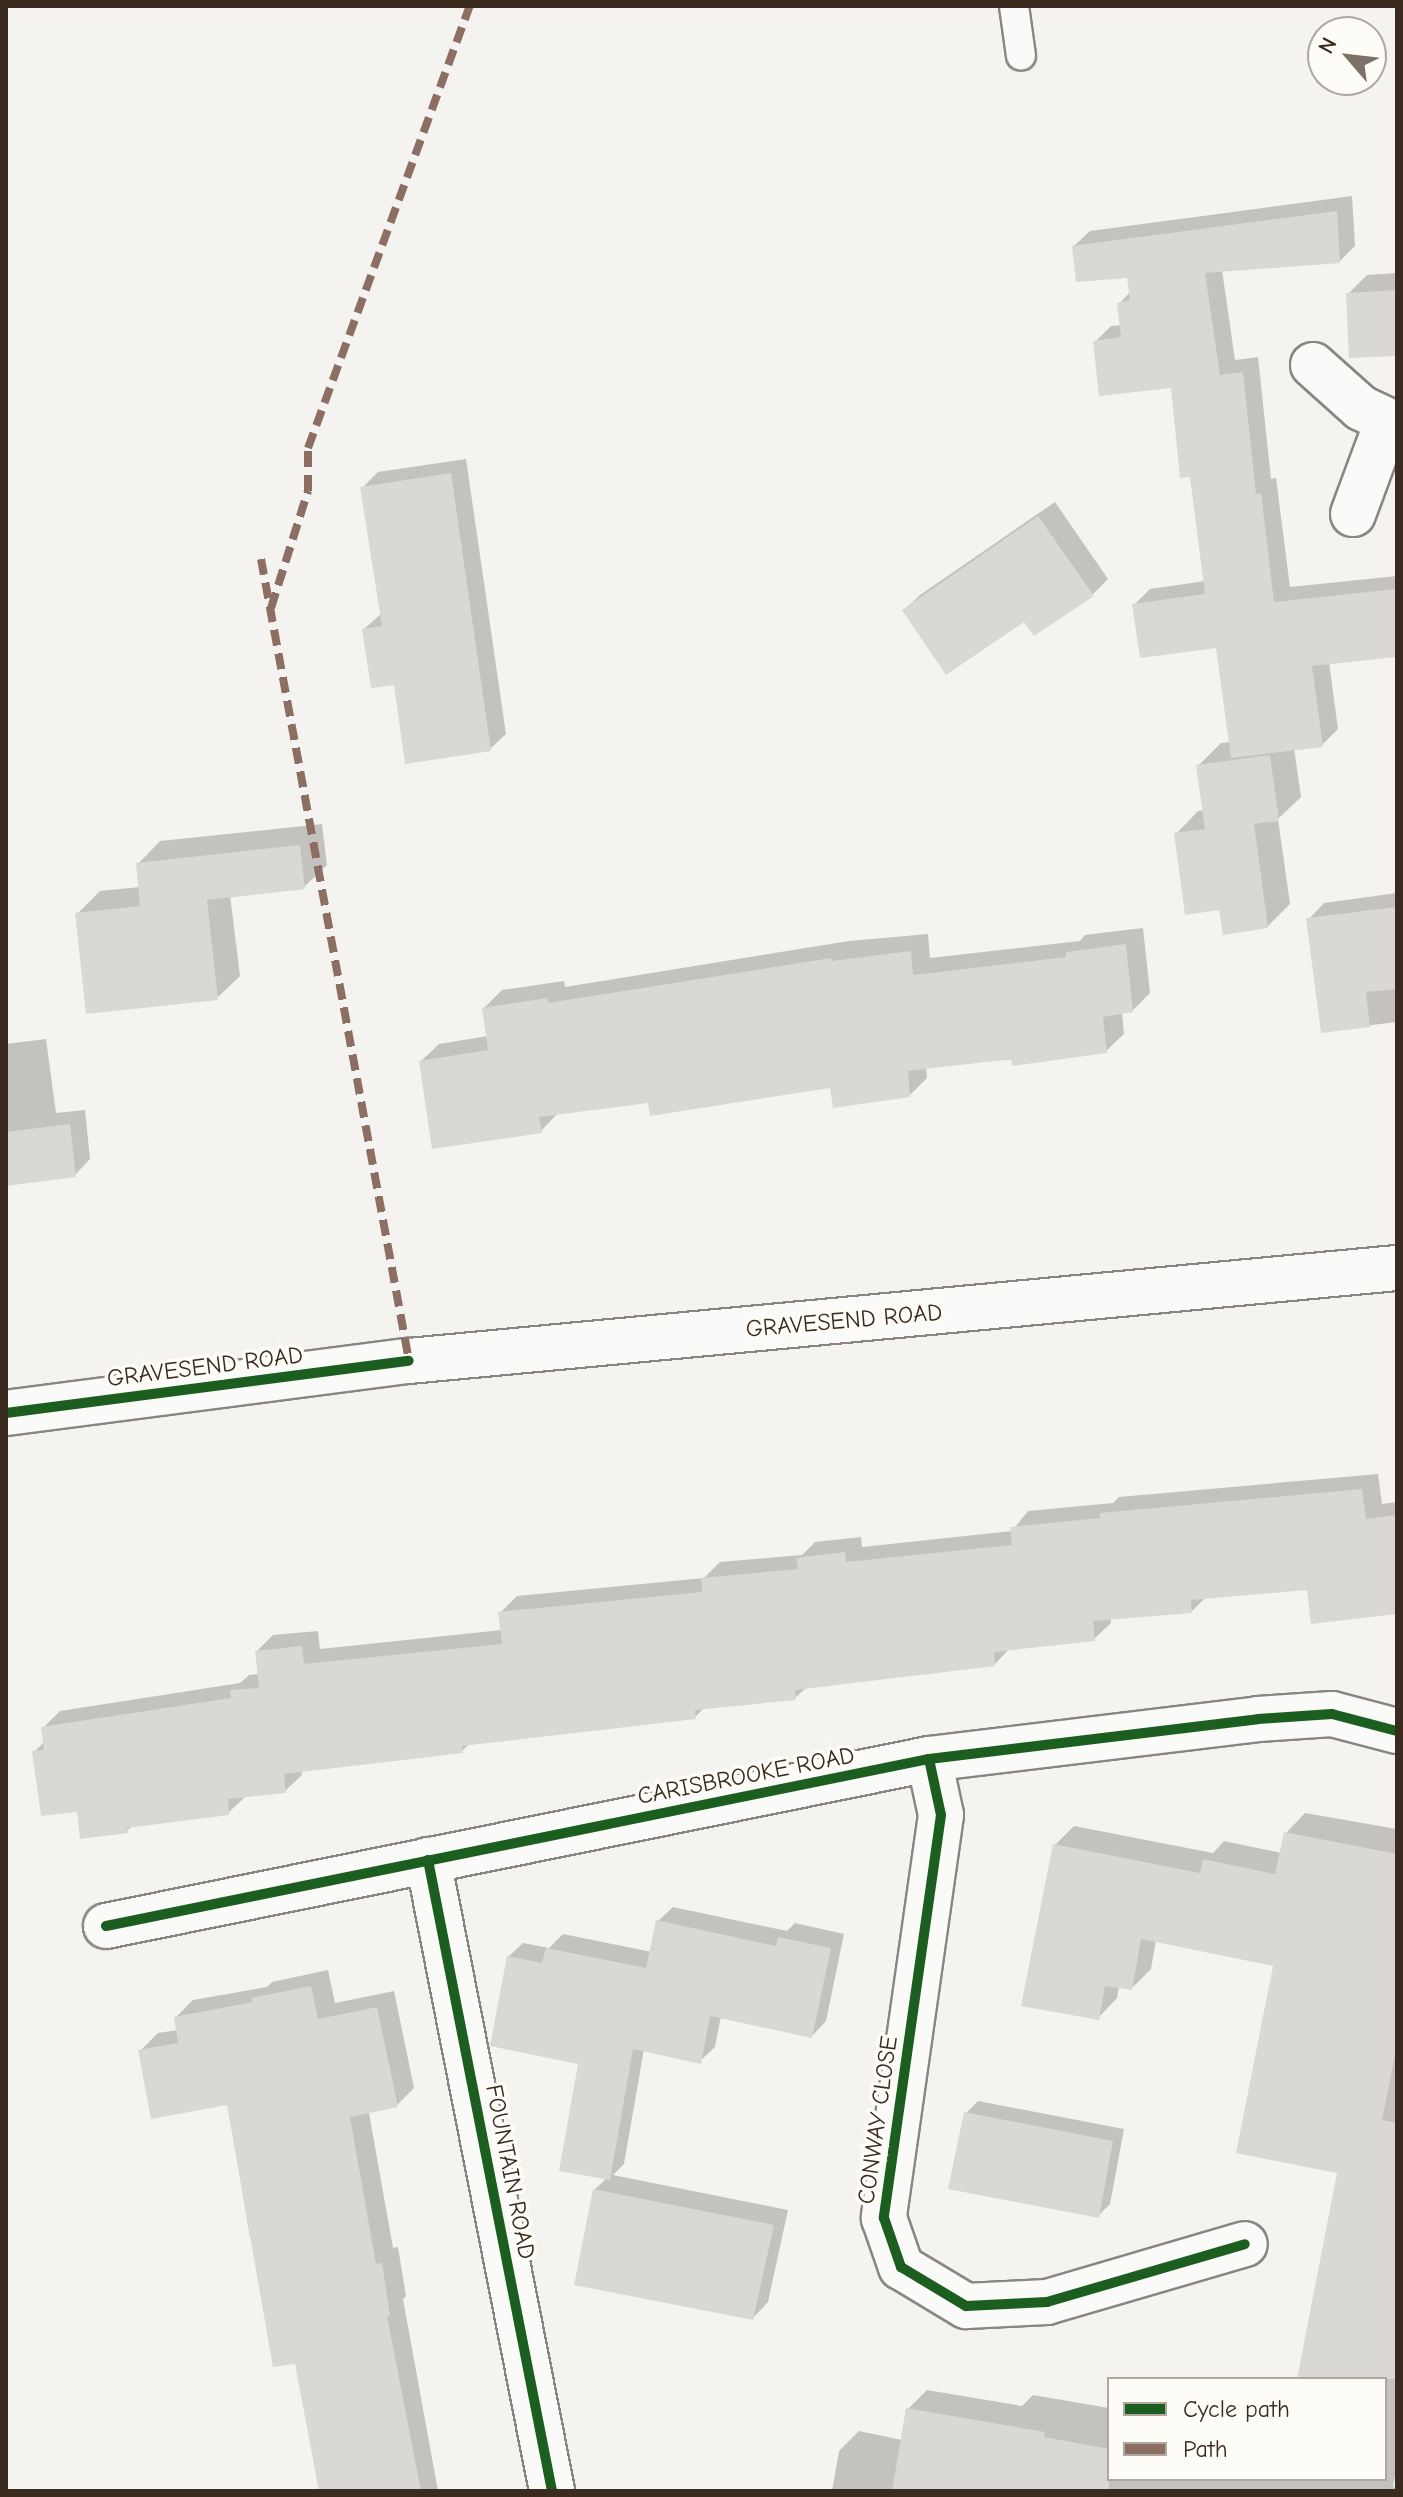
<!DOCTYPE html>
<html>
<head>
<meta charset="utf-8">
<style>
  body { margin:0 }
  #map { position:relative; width:1403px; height:2497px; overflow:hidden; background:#f4f3ef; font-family:"Comic Neue",sans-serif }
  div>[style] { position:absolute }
  .shadow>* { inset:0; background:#0003 }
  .building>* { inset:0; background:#d9d8d5 }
  .roads { filter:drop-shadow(2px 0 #898681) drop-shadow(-2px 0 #898681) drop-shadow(0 2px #898681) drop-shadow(0 -2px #898681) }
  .service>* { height:28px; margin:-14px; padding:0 14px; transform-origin:14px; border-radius:14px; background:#fafaf8 }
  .minor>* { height:44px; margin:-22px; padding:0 22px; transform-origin:22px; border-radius:22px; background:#fafaf8 }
  .primary>* { height:44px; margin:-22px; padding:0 22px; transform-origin:22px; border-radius:22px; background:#fafaf8 }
  .quiet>* { height:8px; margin-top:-4px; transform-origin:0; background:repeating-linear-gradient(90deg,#8d6e63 0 16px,transparent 0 24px) }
  .cycleway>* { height:10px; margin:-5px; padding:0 5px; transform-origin:5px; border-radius:5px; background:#1b5e20 }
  span { translate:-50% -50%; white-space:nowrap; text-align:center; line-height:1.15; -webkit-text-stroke:7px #fdfcf7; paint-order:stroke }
  .street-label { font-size:24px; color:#3b2a1e }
  .frame { position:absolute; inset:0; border:8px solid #3b2a1e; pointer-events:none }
  .legend { position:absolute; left:1107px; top:2377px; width:280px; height:104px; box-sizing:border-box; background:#fdfcf7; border:2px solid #afa8a0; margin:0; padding:10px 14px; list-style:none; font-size:24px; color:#3b2a1e }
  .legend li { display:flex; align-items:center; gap:16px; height:40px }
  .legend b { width:40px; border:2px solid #afa8a0 }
  .north { position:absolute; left:1307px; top:16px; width:80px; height:80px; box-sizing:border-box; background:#fdfcf7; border:2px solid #afa8a0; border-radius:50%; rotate:298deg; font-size:22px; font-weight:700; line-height:32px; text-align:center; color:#3b2a1e }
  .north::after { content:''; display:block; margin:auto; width:28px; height:36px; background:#7c7067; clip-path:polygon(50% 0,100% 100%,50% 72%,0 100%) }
</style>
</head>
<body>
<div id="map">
  <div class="shadow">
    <div style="clip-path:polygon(1352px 196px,1355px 246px,1339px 262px,1222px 270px,1235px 360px,1258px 357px,1271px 479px,1276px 478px,1290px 587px,1397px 576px,1397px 655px,1329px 662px,1338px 729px,1322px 745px,1294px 748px,1301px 797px,1278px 819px,1290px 904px,1267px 927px,1221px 908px,1176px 834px,1198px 811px,1205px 810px,1198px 766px,1221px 743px,1231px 742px,1218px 646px,1134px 605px,1150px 589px,1205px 581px,1192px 475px,1173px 386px,1095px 342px,1111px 326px,1122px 325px,1119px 304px,1131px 291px,1129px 276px,1074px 246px,1090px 231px)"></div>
    <div style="clip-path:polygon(1397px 273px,1397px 354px,1348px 294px,1367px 275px)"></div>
    <div style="clip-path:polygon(466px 459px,506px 734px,490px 749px,395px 682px,364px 629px,382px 613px,362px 488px,378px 472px)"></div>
    <div style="clip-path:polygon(1055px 502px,1108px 579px,1092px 595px,1024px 619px,904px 610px,920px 595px)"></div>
    <div style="clip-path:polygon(322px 824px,327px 865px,304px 887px,230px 895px,240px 976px,217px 998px,77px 914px,100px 891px,140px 887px,138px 864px,160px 841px)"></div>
    <div style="clip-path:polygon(1397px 893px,1397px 1022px,1322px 1031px,1309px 919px,1324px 903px)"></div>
    <div style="clip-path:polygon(1143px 928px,1150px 993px,1132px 1011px,1122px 1012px,1124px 1034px,1106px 1051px,926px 1067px,927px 1078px,910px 1095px,832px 1086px,650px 1100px,559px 1112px,541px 1131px,421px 1061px,439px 1044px,488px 1036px,484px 1008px,502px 990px,564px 981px,565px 987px,849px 941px,928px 934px,930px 958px,1080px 941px,1085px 935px)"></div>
    <div style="clip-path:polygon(46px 1039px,56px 1113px,85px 1110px,90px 1159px,75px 1175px,6px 1184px,6px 1044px)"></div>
    <div style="clip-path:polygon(1378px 1474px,1382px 1504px,1397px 1502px,1397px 1612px,1309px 1587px,1206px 1597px,1192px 1611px,1110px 1617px,1111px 1623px,1094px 1639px,1010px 1648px,995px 1664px,807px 1687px,795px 1698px,705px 1707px,695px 1717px,469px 1744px,462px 1751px,301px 1770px,302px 1775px,285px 1791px,245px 1797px,228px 1813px,132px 1826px,127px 1831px,79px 1809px,34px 1752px,45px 1741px,43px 1728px,60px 1711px,240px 1683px,249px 1675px,259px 1674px,257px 1651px,273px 1635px,318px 1631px,320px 1649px,502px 1630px,500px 1613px,517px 1596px,704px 1578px,720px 1562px,802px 1555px,815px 1542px,861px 1537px,862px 1547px,1012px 1531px,1028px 1511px,1113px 1503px,1119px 1497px)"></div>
    <div style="clip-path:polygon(1305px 1813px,1397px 1829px,1397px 2467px,1393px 2486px,1397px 2491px,832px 2491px,839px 2451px,859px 2431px,902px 2440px,908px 2409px,927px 2390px,1022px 2406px,1033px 2395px,1109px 2408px,1109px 2479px,1385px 2479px,1385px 2379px,1313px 2379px,1339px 2171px,1275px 1964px,1156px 1940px,1151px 1969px,1132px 1988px,1119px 1986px,1117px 1998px,1098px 2018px,1055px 1845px,1074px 1826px,1213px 1853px,1224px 1841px,1282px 1853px,1286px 1833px)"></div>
    <div style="clip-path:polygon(673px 1907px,787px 1931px,795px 1923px,844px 1934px,826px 2021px,812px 2036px,721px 2016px,715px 2047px,700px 2061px,644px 2049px,624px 2164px,613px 2175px,788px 2210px,768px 2302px,753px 2318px,594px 2190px,607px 2178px,580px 2062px,508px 1957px,523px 1943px,549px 1948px,563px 1934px,652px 1952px,658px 1921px)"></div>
    <div style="clip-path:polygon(328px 1970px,335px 2003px,394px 1991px,414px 2088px,397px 2105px,369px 2113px,393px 2248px,398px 2247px,406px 2296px,403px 2299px,438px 2491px,328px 2491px,296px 2361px,254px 2236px,250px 2237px,228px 2103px,140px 2051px,158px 2033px,178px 2030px,176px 2017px,193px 2000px,267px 1987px,272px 1982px)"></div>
    <div style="clip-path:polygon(978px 2101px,1124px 2129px,1110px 2204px,1098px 2216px,966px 2113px)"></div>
  </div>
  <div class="building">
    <div style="clip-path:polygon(1337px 211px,1340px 263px,1205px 273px,1220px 375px,1243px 372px,1256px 494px,1261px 493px,1274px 602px,1397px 589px,1397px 657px,1312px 666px,1323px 747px,1231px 758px,1216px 648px,1140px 658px,1132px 604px,1205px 594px,1190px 477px,1180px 478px,1171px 388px,1099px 396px,1093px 341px,1121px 337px,1117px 303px,1130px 300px,1127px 278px,1076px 282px,1072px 246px)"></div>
    <div style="clip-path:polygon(1397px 290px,1397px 356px,1349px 358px,1346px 293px)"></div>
    <div style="clip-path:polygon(451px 473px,491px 751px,405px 764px,394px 685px,371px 688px,362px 629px,382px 626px,360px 487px)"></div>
    <div style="clip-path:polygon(1038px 516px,1094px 596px,1034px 636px,1024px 622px,946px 675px,902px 610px)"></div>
    <div style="clip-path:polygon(1270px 755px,1279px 821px,1254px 824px,1268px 928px,1223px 935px,1219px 910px,1185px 915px,1174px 833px,1205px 829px,1196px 765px)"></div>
    <div style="clip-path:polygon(300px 845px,305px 889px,207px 900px,218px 1000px,86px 1014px,75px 913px,140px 906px,136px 863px)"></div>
    <div style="clip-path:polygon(1397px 907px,1397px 989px,1366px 992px,1370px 1027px,1321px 1033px,1306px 918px)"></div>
    <div style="clip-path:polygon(1126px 944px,1133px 1012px,1103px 1017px,1107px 1053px,1012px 1066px,1011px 1059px,908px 1071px,910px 1097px,833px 1108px,830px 1088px,650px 1116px,648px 1103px,539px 1117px,542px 1133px,432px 1149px,419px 1061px,488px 1050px,482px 1008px,547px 998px,548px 1003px,831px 958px,832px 961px,911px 951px,913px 975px,1066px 957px,1066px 952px)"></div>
    <div style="clip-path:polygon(70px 1124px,76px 1177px,6px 1186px,6px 1132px)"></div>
    <div style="clip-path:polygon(1362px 1489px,1366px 1519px,1397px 1515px,1397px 1614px,1311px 1624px,1307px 1590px,1191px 1600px,1192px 1613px,1093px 1621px,1095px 1641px,994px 1652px,995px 1666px,795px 1690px,796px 1700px,695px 1710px,696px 1719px,462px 1746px,463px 1753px,284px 1774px,286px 1793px,228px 1799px,229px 1815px,127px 1828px,128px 1833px,80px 1839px,77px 1812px,41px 1816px,32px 1751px,44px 1750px,41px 1727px,231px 1698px,230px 1690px,259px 1688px,255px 1651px,302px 1646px,304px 1664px,502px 1644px,498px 1612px,702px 1592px,701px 1578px,798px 1569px,796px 1558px,845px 1552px,846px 1562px,1012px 1545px,1010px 1527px,1100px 1518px,1100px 1513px)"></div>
    <div style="clip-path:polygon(1284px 1832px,1397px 1854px,1397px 2045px,1382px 2120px,1397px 2123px,1397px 2379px,1297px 2379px,1337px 2173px,1236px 2153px,1273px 1966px,1141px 1939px,1132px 1990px,1105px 1986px,1099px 2020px,1021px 2006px,1053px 1844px,1200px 1873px,1203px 1859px,1275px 1874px)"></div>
    <div style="clip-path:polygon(656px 1920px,776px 1946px,778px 1937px,831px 1948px,812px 2038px,710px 2016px,701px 2064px,633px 2049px,610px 2180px,559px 2171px,578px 2064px,490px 2046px,507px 1956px,542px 1963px,546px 1948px,646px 1968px)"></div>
    <div style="clip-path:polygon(311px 1986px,318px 2019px,377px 2007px,398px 2107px,350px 2117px,376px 2264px,382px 2263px,390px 2315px,387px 2316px,421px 2491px,319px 2491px,295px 2364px,273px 2367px,227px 2105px,151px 2119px,138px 2050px,178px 2043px,174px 2017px,253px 2002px,252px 1998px)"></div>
    <div style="clip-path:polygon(964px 2112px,1113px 2141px,1099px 2218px,948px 2189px)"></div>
    <div style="clip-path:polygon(593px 2189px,774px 2225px,753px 2320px,574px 2285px)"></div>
    <div style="clip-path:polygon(906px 2408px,1045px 2432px,1044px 2437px,1109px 2449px,1109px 2491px,892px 2491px)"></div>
  </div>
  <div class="roads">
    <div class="service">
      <div style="left:1014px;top:6px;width:50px;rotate:82deg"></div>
    </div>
    <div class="minor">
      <div style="left:1313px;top:365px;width:64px;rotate:41.9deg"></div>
      <div style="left:1361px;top:408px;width:40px;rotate:25deg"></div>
      <div style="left:1353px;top:514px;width:98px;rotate:-69.7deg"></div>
      <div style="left:929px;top:1759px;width:57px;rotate:77.9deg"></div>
      <div style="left:941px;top:1815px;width:407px;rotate:98.1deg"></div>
      <div style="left:884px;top:2218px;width:52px;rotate:70.9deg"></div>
      <div style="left:901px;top:2267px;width:76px;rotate:31deg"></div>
      <div style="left:966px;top:2306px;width:81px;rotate:-2.8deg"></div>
      <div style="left:1047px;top:2302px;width:206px;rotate:-16.3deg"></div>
      <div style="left:428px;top:1860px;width:643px;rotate:78.88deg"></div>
      <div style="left:106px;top:1926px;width:840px;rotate:-11.47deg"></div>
      <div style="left:929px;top:1759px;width:331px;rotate:-6.9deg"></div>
      <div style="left:1258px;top:1719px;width:74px;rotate:-3.9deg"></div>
      <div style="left:1332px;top:1714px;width:67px;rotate:14.7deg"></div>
    </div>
    <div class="primary">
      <div style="left:6px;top:1413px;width:406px;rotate:-7.4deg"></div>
      <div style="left:409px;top:1361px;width:992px;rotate:-5.38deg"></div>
    </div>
  </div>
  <div class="quiet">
    <div style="left:261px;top:559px;width:816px;rotate:79.54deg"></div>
    <div style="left:271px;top:608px;width:123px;rotate:-72.5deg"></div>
    <div style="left:308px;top:491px;width:43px;rotate:-90deg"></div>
    <div style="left:308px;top:448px;width:471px;rotate:-69.9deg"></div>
  </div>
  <div class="cycleway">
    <div style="left:6px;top:1413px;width:406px;rotate:-7.4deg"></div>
    <div style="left:929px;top:1759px;width:57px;rotate:77.9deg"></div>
    <div style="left:941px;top:1815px;width:407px;rotate:98.1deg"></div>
    <div style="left:884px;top:2218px;width:52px;rotate:70.9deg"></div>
    <div style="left:901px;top:2267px;width:76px;rotate:31deg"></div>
    <div style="left:966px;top:2306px;width:81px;rotate:-2.8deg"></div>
    <div style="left:1047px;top:2302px;width:206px;rotate:-16.3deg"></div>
    <div style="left:428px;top:1860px;width:643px;rotate:78.88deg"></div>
    <div style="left:106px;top:1926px;width:840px;rotate:-11.47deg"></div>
    <div style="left:929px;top:1759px;width:331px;rotate:-6.9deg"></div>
    <div style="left:1258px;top:1719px;width:74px;rotate:-3.9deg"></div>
    <div style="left:1332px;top:1714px;width:67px;rotate:14.7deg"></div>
  </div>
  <div class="street-label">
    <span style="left:844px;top:1321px;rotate:-5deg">GRAVESEND ROAD</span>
    <span style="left:205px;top:1367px;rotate:-7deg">GRAVESEND ROAD</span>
    <span style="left:746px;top:1776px;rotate:-11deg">CARISBROOKE ROAD</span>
    <span style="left:878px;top:2120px;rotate:-82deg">CONWAY CLOSE</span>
    <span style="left:510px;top:2172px;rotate:79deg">FOUNTAIN ROAD</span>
  </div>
  <div class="frame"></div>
  <ul class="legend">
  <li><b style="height:10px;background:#1b5e20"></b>Cycle path</li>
  <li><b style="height:10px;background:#8d6e63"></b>Path</li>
  </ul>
  <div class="north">N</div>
</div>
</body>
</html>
